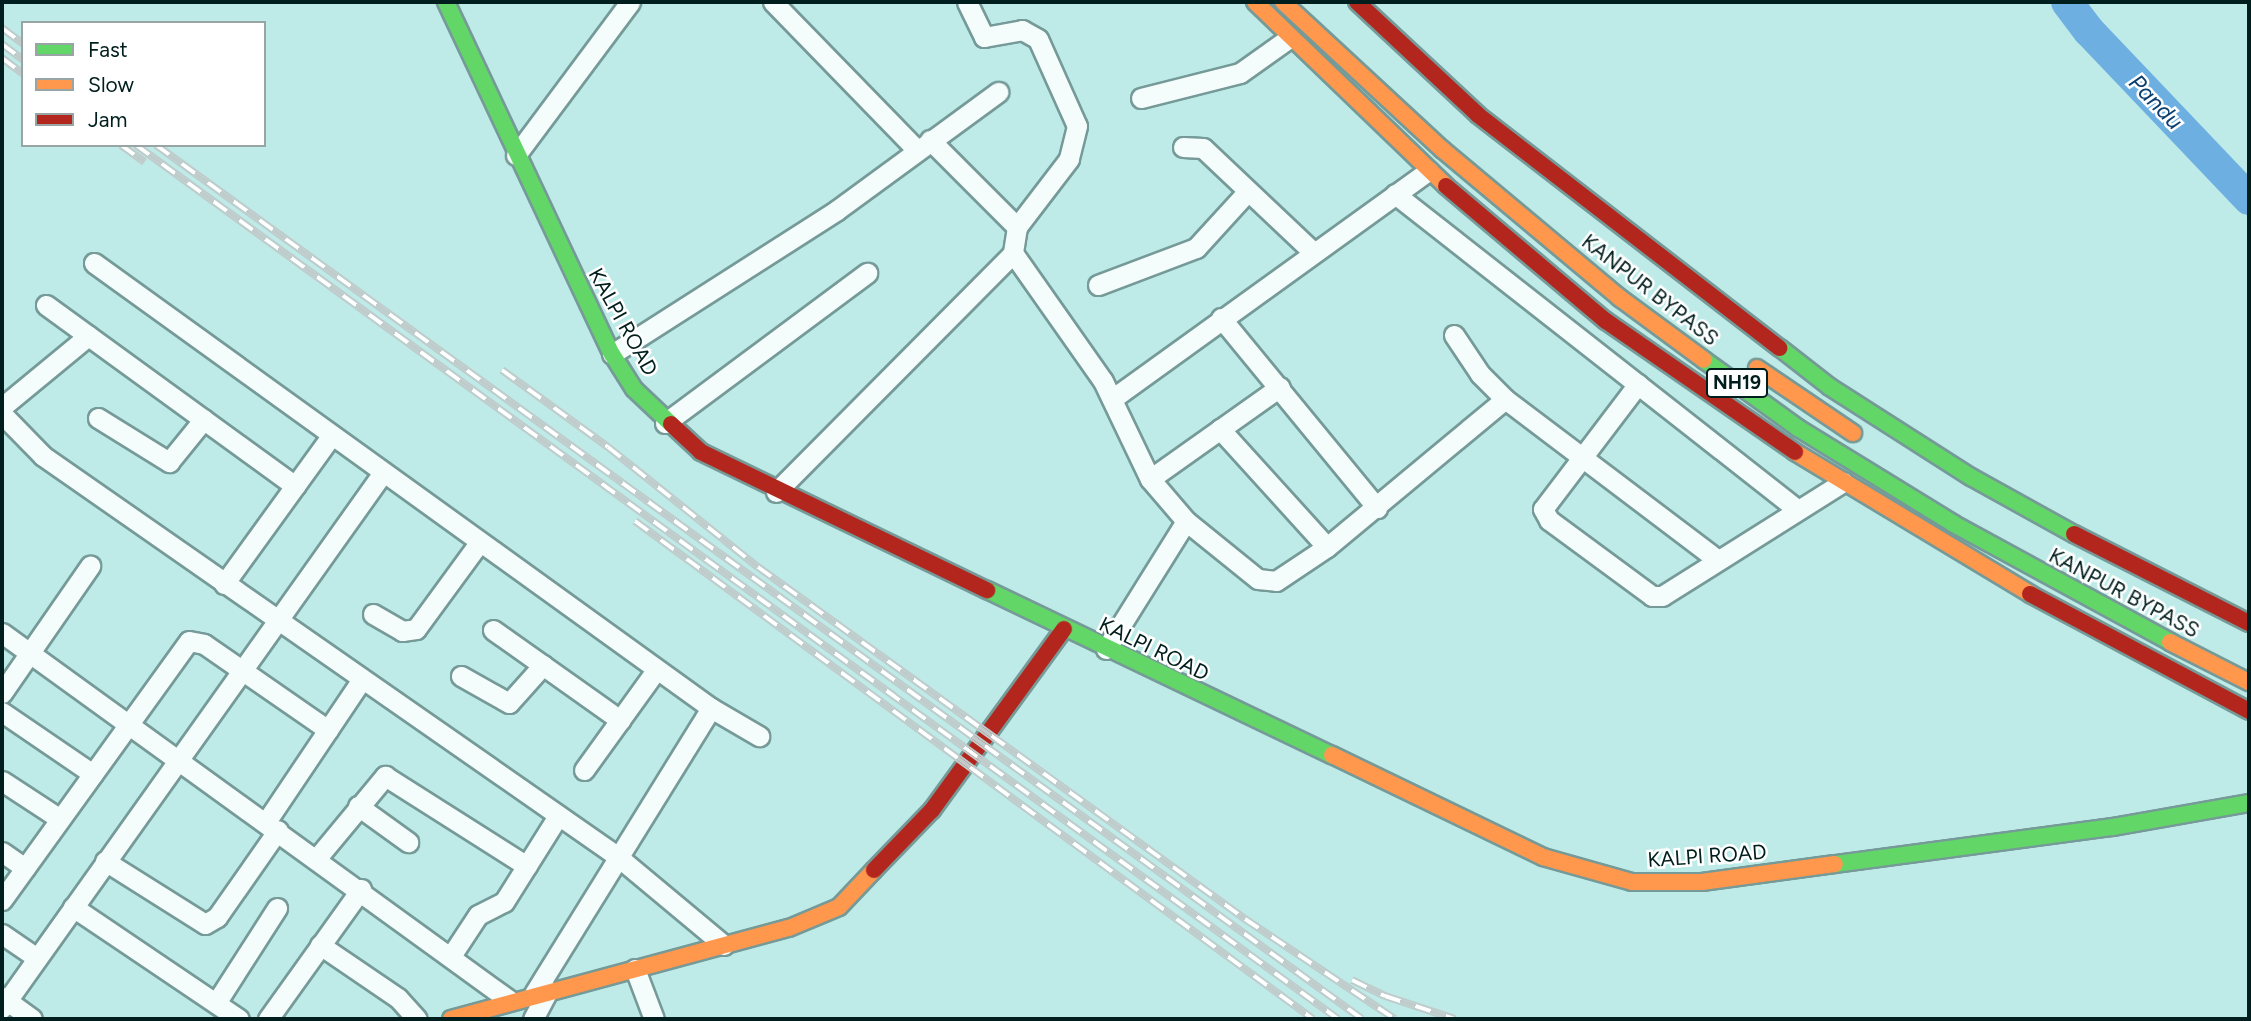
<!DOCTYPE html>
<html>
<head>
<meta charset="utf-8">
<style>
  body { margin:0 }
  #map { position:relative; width:2251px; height:1021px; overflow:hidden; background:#beebe8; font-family:Figtree,sans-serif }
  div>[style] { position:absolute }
  .river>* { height:32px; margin:-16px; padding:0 16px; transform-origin:16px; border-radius:16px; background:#6eafe2 }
  .roads { filter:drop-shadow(2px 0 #759a98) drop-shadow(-2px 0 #759a98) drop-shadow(0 2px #759a98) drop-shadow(0 -2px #759a98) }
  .street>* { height:19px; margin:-9.5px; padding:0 9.5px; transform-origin:9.5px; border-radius:9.5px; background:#f5fcfc }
  .fast>* { height:16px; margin:-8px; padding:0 8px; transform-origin:8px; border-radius:8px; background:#63d668 }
  .slow>* { height:16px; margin:-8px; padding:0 8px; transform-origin:8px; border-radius:8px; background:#ff974d }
  .jam>* { height:16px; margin:-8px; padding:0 8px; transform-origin:8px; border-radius:8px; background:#b3261e }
  .rail>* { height:8px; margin-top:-4px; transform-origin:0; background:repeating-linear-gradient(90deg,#fff 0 16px,#bfcccb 0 32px); box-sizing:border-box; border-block:2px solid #bfcccb }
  span { translate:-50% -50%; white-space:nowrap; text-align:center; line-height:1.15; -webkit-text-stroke:5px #fff; paint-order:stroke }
  .shield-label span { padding:2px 5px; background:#fff; border:2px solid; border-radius:5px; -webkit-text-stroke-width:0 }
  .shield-label { font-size:19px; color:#001e1d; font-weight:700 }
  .street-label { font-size:21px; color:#001e1d }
  .water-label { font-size:23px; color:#0a3f70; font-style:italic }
  .frame { position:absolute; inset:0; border:4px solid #001e1d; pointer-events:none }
  .legend { position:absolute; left:21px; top:21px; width:245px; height:126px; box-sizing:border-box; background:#fff; border:2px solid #99a5a5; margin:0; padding:9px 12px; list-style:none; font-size:21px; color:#001e1d }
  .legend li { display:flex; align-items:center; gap:14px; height:35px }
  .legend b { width:35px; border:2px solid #99a5a5 }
</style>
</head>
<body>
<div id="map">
  <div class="river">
    <div style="left:2067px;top:2px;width:36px;rotate:53deg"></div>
    <div style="left:2089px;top:31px;width:232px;rotate:46.4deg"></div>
  </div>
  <div class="roads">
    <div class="street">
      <div style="left:773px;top:2px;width:206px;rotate:45.8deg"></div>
      <div style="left:967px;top:2px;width:39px;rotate:64deg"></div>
      <div style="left:984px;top:37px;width:39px;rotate:-10deg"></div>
      <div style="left:1022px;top:30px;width:18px;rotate:29deg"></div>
      <div style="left:1038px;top:39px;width:95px;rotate:65.9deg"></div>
      <div style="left:1077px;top:126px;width:34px;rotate:104deg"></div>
      <div style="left:1069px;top:159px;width:86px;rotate:127.4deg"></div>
      <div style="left:1017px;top:227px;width:26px;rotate:99deg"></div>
      <div style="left:1013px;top:253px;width:156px;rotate:54.9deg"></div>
      <div style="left:1103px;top:381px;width:109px;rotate:64.4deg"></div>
      <div style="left:1150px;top:479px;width:55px;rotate:49.4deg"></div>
      <div style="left:1186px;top:521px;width:92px;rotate:38.9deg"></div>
      <div style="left:1258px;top:579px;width:18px;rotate:6deg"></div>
      <div style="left:1276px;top:581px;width:61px;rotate:-33.7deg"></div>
      <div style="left:1327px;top:547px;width:231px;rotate:-39.7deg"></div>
      <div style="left:1141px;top:98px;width:102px;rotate:-14.2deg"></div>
      <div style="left:1240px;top:73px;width:60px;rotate:-35.5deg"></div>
      <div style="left:930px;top:140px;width:123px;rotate:45deg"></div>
      <div style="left:1183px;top:147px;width:20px;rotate:3deg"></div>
      <div style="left:1203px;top:148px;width:151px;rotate:43.4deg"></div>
      <div style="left:516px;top:155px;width:191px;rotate:-53.3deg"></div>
      <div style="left:1395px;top:194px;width:512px;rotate:38.1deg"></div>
      <div style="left:94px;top:263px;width:761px;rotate:35.8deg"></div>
      <div style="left:711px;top:708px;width:336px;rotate:121.8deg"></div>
      <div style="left:1098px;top:285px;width:105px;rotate:-20.7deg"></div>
      <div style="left:1196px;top:248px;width:77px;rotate:-47.6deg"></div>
      <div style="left:46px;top:305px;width:308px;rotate:36deg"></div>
      <div style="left:1221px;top:318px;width:246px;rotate:50.6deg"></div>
      <div style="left:1454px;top:335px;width:47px;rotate:56.3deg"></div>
      <div style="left:1480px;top:374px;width:35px;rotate:45deg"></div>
      <div style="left:1505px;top:399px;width:267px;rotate:37.1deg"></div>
      <div style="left:612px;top:354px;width:267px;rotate:-32.6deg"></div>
      <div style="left:837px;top:210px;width:200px;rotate:-36.2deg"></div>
      <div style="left:1638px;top:384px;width:157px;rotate:127.2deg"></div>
      <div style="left:1543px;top:509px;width:13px;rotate:61deg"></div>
      <div style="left:1549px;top:520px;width:128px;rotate:36.4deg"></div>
      <div style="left:1652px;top:596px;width:10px"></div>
      <div style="left:1662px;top:596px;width:214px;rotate:-32.2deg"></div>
      <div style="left:1112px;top:399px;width:390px;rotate:-35.8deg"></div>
      <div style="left:2px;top:407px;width:112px;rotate:-39.5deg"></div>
      <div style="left:2px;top:414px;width:59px;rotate:45.7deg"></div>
      <div style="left:43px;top:456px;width:700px;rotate:34.87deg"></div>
      <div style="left:617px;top:856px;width:139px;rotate:39.8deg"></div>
      <div style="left:98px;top:418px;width:84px;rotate:31.8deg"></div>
      <div style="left:169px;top:462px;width:55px;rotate:-50.9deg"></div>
      <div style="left:665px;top:423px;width:252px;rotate:-36.6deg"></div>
      <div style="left:1220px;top:429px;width:159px;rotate:47.8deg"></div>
      <div style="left:1150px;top:479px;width:159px;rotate:-35.3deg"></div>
      <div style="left:776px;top:492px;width:337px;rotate:-45.2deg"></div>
      <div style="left:224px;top:584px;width:183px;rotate:-54.1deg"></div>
      <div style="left:373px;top:614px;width:34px;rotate:30deg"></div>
      <div style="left:402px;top:631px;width:14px;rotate:-8deg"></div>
      <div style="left:416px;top:629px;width:107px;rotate:-53.8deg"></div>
      <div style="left:493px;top:630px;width:156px;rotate:35.3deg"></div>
      <div style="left:2px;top:633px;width:626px;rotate:35.9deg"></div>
      <div style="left:1106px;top:649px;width:151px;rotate:-58deg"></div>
      <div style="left:461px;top:676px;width:55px;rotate:29.4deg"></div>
      <div style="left:509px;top:703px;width:51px;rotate:-48.2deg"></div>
      <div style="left:2px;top:693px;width:155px;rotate:-55.3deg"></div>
      <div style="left:711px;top:708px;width:56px;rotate:30.3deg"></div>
      <div style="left:2px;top:712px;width:110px;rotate:34.3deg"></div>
      <div style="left:584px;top:770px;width:123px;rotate:-54.2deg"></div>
      <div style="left:2px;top:781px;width:69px;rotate:33.2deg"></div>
      <div style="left:358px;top:806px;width:62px;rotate:35.8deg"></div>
      <div style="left:266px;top:822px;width:172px;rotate:-56.1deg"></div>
      <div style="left:2px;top:852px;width:28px;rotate:35deg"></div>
      <div style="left:317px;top:858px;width:107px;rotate:-50.3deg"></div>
      <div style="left:385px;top:776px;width:168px;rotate:32.4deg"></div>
      <div style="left:105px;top:861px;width:118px;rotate:32.2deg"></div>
      <div style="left:205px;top:924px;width:14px;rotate:-30deg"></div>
      <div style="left:217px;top:917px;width:106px;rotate:-55deg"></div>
      <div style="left:2px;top:900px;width:319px;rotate:-54.2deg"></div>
      <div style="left:189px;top:641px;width:15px;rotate:11deg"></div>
      <div style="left:204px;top:644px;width:151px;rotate:34.7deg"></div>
      <div style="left:73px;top:907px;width:200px;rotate:34deg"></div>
      <div style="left:2px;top:934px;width:42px;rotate:34.4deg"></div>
      <div style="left:320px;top:945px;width:94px;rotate:34.2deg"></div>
      <div style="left:398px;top:998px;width:28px;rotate:48deg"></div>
      <div style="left:451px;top:956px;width:49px;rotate:-56.6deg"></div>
      <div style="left:478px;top:915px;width:29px;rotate:-27deg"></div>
      <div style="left:504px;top:902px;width:102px;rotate:-57.9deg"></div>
      <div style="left:635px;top:969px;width:53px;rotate:69.2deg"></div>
      <div style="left:2px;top:997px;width:37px;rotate:36deg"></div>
      <div style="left:216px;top:1003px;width:113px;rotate:-57.3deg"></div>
      <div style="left:2px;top:1008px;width:655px;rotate:-54.56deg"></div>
      <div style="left:268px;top:1019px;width:160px;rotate:-54.4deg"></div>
      <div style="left:533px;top:1019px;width:32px;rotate:-62deg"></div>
    </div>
    <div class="fast">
      <div style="left:446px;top:2px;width:389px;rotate:64.8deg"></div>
      <div style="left:612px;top:354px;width:41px;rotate:57.8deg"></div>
      <div style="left:634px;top:389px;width:51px;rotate:43.4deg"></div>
      <div style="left:1780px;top:348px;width:63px;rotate:38deg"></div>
      <div style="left:1830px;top:387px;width:167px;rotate:32.6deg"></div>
      <div style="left:1971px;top:477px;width:118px;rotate:29deg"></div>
      <div style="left:1704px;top:360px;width:116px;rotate:35.9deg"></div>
      <div style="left:1798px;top:428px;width:183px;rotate:31.6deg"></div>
      <div style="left:1954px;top:524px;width:246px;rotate:28.6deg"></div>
      <div style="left:987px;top:590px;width:382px;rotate:25.6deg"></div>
      <div style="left:1835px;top:864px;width:280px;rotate:-7.6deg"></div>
      <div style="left:2113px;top:827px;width:138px;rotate:-10deg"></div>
    </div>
    <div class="slow">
      <div style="left:1255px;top:2px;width:265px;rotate:43.9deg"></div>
      <div style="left:1283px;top:2px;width:218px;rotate:42.8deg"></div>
      <div style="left:1443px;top:150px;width:231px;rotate:39.9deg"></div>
      <div style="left:1620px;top:298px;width:104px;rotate:36.4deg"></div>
      <div style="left:1757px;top:368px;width:116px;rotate:34.1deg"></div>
      <div style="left:1795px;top:452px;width:275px;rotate:31.1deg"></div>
      <div style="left:2170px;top:642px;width:89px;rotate:26.9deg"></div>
      <div style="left:1332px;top:755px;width:234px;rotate:25.8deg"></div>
      <div style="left:1543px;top:857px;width:92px;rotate:15.7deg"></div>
      <div style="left:1632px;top:882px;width:70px"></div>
      <div style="left:1702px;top:882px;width:134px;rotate:-7.7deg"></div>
      <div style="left:451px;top:1019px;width:350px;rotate:-15.1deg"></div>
      <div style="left:789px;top:928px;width:54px;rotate:-22.8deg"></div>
      <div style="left:839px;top:907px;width:51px;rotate:-46.6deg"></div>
    </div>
    <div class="jam">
      <div style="left:1357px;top:2px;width:166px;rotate:43deg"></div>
      <div style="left:1478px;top:115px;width:381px;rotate:37.7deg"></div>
      <div style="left:1446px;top:186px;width:209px;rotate:40.2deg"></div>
      <div style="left:1606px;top:321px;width:230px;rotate:34.7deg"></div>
      <div style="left:671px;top:424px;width:41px;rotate:43deg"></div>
      <div style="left:701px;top:452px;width:318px;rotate:25.8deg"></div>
      <div style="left:2074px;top:534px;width:196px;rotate:27deg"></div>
      <div style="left:2030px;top:594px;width:248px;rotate:28.1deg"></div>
      <div style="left:874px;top:870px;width:83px;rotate:-46deg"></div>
      <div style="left:932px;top:810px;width:224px;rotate:-53.9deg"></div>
    </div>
  </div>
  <div class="rail">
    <div style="left:2px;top:28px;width:26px;rotate:37deg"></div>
    <div style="left:2px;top:44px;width:26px;rotate:37deg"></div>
    <div style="left:2px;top:58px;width:26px;rotate:37deg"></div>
    <div style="left:121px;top:145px;width:29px;rotate:36deg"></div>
    <div style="left:136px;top:145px;width:1486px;rotate:36.02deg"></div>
    <div style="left:156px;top:145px;width:1489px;rotate:35.93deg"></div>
    <div style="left:502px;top:370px;width:131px;rotate:36deg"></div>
    <div style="left:608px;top:447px;width:192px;rotate:38.7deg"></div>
    <div style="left:758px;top:567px;width:601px;rotate:35.86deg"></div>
    <div style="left:1245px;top:919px;width:180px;rotate:33.7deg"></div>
    <div style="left:635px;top:521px;width:841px;rotate:36.3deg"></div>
    <div style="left:1352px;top:980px;width:37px;rotate:26deg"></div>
    <div style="left:1385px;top:996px;width:74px;rotate:18.2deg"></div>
  </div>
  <div class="shield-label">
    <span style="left:1737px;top:383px">NH19</span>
  </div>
  <div class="street-label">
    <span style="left:1650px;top:290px;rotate:38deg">KANPUR BYPASS</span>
    <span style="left:623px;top:322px;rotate:61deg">KALPI ROAD</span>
    <span style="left:2124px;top:593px;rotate:28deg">KANPUR BYPASS</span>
    <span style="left:1154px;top:649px;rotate:26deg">KALPI ROAD</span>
    <span style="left:1707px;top:856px;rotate:-4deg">KALPI ROAD</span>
  </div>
  <div class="water-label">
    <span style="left:2156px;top:102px;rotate:46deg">Pandu</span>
  </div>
  <div class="frame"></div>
  <ul class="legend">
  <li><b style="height:9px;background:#63d668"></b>Fast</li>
  <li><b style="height:9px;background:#ff974d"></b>Slow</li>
  <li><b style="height:9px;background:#b3261e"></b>Jam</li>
  </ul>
</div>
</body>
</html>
